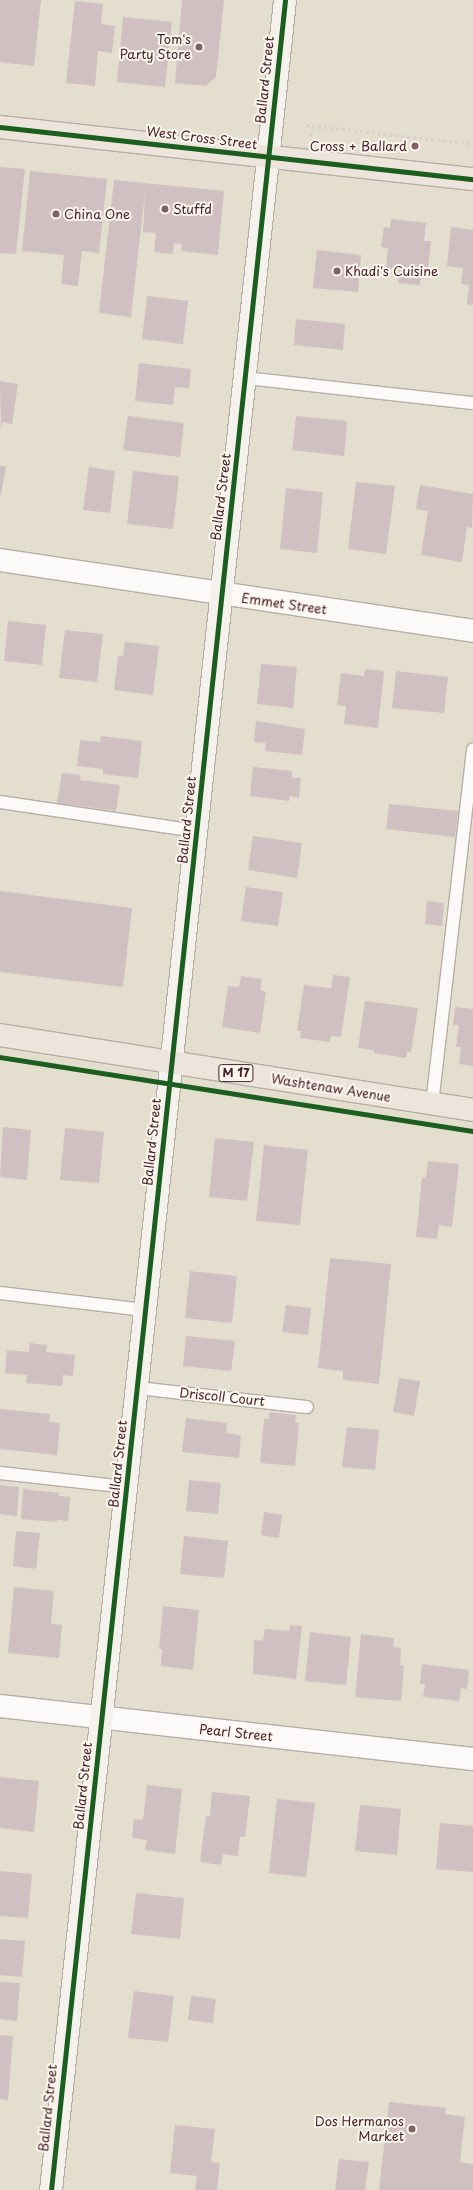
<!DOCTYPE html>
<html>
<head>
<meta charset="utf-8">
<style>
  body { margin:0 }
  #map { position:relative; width:473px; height:2190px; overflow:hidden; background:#e4dece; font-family:"Playpen Sans",sans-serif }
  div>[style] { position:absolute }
  .building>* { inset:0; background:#d1c0c1 }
  .path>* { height:2.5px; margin-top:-1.25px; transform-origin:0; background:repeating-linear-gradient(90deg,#d5d1ce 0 3px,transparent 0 6px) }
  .roads { filter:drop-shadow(1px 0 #b6aea5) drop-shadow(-1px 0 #b6aea5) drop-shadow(0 1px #b6aea5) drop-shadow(0 -1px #b6aea5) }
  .lane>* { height:12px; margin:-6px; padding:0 6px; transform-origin:6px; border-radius:6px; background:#fbfaf8 }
  .street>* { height:22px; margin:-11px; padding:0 11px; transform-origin:11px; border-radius:11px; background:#fbfaf8 }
  .secondary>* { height:22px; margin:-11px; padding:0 11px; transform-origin:11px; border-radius:11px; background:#f5f2ed }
  .primary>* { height:22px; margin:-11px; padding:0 11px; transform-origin:11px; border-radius:11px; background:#ede5dc }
  .cycleway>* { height:5px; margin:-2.5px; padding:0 2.5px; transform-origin:2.5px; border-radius:2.5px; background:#1b5e20 }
  .dots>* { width:11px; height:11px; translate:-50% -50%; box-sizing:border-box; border:2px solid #fbf7ec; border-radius:50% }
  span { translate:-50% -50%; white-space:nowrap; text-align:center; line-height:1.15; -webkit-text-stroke:4px #fbf7ec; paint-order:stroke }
  .shield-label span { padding:1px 3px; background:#fbf7ec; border:1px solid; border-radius:3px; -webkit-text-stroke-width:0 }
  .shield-label { font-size:12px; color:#4a1f2b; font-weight:700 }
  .poi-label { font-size:13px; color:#4a1f2b }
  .right { translate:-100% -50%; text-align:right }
  .left { translate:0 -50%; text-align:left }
  .street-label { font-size:13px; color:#4a1f2b }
</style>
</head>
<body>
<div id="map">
  <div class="building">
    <div style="clip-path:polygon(0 0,41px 0,34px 66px,0 62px)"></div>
    <div style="clip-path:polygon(182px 0,224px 0,216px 77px,206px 86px,175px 83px)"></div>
    <div style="clip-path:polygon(75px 1px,103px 4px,101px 24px,115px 26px,112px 53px,98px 51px,95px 86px,66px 83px)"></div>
    <div style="clip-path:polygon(123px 17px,172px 22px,165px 87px,117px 82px)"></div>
    <div style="clip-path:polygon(0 167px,25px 169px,16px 254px,0 253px)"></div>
    <div style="clip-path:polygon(30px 171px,107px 179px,99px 253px,82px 251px,78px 286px,61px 284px,64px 255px,22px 251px)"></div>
    <div style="clip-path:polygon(114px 180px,224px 191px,218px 255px,181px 251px,182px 244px,174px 243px,173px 254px,154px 252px,156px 233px,143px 232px,145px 193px,131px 317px,99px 313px)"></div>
    <div style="clip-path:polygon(391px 219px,426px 223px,424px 241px,431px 241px,428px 269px,421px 268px,420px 285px,398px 283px,399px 269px,386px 268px,388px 248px,381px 247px,384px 227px,390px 228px)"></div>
    <div style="clip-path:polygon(451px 227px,473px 230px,473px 305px,467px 304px,469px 285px,461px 284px,463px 268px,447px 266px)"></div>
    <div style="clip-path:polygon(317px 250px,361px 255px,358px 292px,313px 288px)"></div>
    <div style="clip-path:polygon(147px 296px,188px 301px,183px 344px,142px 339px)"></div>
    <div style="clip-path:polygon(296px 319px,345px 324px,343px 350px,294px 345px)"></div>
    <div style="clip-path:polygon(139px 363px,191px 369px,189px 388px,175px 387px,173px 405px,135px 401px)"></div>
    <div style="clip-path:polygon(0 381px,18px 384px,12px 424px,2px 422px,1px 432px)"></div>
    <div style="clip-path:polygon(128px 416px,184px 423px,180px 457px,123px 450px)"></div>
    <div style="clip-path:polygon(296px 416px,347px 421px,344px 456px,292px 450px)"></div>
    <div style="clip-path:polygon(0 466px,6px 466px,1px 495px,0 495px)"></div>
    <div style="clip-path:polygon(89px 467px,115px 471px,110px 513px,83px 510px)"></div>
    <div style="clip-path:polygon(133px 471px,179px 476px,173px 529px,127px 524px)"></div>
    <div style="clip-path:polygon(356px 482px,395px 486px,386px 554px,348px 549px)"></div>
    <div style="clip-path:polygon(420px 485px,473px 494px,472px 528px,467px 527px,462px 562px,421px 555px,428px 511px,416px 509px)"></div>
    <div style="clip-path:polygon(286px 488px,323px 492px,317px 553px,280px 549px)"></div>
    <div style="clip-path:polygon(8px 621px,46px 625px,42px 665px,4px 661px)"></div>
    <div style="clip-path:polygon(65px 630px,103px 634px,97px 682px,59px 678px)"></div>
    <div style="clip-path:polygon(125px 642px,159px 646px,153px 695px,114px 690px,118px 656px,123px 656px)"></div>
    <div style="clip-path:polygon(261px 664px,297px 667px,293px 708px,257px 704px)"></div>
    <div style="clip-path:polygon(365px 669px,384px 671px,378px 728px,344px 724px,346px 706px,337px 705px,341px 673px,364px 676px)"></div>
    <div style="clip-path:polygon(396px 671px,448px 677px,444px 713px,392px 708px)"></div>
    <div style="clip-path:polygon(256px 721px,305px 729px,302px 755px,265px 751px,266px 743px,254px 742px)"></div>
    <div style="clip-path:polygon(101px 736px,142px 741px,138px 778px,103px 774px,103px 769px,77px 766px,80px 740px,100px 742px)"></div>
    <div style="clip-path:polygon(253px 767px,292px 771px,292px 778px,301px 778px,299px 798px,290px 796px,289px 801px,250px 796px)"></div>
    <div style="clip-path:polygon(62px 773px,81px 775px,80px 780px,120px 785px,116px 811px,57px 803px)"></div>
    <div style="clip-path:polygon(389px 804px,458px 811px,455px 837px,386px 829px)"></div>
    <div style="clip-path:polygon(253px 836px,302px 843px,297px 878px,248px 870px)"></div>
    <div style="clip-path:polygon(246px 887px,283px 892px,278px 926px,241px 921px)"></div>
    <div style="clip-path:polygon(0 891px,132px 908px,123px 987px,0 972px)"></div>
    <div style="clip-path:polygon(427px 901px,444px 903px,442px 926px,425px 924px)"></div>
    <div style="clip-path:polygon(333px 975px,350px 977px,341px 1037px,331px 1036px,330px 1042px,300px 1038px,301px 1031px,297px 1031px,304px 985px,331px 988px)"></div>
    <div style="clip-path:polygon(241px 976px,262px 979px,260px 990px,266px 992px,260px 1033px,222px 1027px,228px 986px,239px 987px)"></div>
    <div style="clip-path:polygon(365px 1001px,418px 1008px,411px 1052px,407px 1052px,406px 1058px,374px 1053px,374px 1050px,358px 1048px)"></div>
    <div style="clip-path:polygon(455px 1007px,473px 1009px,473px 1066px,459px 1064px,461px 1047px,456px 1047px,459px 1025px,453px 1025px)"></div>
    <div style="clip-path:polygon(3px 1127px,31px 1130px,27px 1180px,0 1177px)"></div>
    <div style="clip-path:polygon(65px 1128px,104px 1132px,99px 1183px,60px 1180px)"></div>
    <div style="clip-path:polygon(215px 1138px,254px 1142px,247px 1201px,209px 1197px)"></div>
    <div style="clip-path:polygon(264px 1145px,308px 1150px,300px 1225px,256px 1221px)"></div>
    <div style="clip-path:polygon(428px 1161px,459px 1164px,452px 1227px,439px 1225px,437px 1239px,416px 1237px,422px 1178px,426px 1178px)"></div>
    <div style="clip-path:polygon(330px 1258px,391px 1264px,379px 1384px,343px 1380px,343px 1371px,318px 1368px)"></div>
    <div style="clip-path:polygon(190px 1271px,237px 1276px,232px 1323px,185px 1318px)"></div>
    <div style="clip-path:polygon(286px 1305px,311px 1308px,308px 1335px,282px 1332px)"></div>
    <div style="clip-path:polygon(186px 1336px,235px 1341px,231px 1371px,183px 1366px)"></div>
    <div style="clip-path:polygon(30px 1343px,47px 1345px,46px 1352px,75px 1355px,73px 1376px,63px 1375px,62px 1386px,26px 1383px,27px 1375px,5px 1373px,7px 1350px,29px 1352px)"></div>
    <div style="clip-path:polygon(399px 1378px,420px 1381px,414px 1416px,393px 1412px)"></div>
    <div style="clip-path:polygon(0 1409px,50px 1414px,49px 1422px,60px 1423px,57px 1455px,0 1449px)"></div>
    <div style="clip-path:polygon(269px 1412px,296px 1415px,295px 1422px,299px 1423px,295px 1466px,260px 1463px,264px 1419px,269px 1419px)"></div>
    <div style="clip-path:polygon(186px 1418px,227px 1423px,226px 1433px,241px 1435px,239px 1458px,182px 1452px)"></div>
    <div style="clip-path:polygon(347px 1427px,379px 1430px,375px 1470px,342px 1467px)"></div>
    <div style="clip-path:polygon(189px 1480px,221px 1483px,218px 1514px,186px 1511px)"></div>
    <div style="clip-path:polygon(0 1485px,19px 1487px,17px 1516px,0 1514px)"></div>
    <div style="clip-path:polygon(23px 1489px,60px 1493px,59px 1496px,70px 1497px,68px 1521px,57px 1520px,57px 1522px,21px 1519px)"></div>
    <div style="clip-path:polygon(264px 1512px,282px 1515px,279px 1538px,261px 1535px)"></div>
    <div style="clip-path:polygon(16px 1531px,40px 1533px,36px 1569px,13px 1566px)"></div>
    <div style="clip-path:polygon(184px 1536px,228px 1541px,224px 1578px,180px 1574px)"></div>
    <div style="clip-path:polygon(14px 1587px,54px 1591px,51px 1624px,62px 1625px,59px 1658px,8px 1653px)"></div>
    <div style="clip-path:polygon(163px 1606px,199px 1610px,193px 1670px,161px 1666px,162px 1649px,159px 1649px)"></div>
    <div style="clip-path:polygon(290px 1625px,302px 1626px,296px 1679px,253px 1674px,254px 1640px,263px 1641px,265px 1629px,289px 1631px)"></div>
    <div style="clip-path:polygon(310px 1632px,351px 1637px,346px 1685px,305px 1681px)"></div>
    <div style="clip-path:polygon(361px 1634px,394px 1638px,393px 1647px,401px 1648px,400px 1665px,404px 1665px,401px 1701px,355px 1697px)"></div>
    <div style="clip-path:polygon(422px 1664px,469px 1670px,467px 1689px,461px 1688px,459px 1701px,423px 1697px,425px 1684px,420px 1684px)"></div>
    <div style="clip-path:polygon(0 1777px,39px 1781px,34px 1832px,0 1828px)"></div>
    <div style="clip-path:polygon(147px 1785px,182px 1789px,175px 1854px,145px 1850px,147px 1840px,132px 1838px,134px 1819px,143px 1820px)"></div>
    <div style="clip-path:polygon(212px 1792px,250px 1796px,245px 1837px,240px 1837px,238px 1856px,223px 1854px,221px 1865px,200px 1862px,206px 1816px,210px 1816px)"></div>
    <div style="clip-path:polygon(277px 1799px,315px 1803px,306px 1877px,269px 1873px)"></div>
    <div style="clip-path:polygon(360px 1805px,401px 1809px,397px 1855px,355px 1851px)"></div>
    <div style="clip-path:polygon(440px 1823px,473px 1826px,473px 1872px,436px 1869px)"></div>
    <div style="clip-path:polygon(0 1871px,32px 1874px,28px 1918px,0 1916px)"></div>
    <div style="clip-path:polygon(136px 1893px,184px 1898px,180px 1939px,131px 1934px)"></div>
    <div style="clip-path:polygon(0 1939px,25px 1941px,22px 1977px,0 1975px)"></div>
    <div style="clip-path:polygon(0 1982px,20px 1983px,17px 2021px,0 2019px)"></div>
    <div style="clip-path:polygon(134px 1991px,174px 1996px,168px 2042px,128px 2038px)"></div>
    <div style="clip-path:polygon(191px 1996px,216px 1999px,213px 2023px,188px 2020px)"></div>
    <div style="clip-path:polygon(0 2035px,13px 2036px,8px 2100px,0 2099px)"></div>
    <div style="clip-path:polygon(389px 2102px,446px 2108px,445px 2114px,465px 2117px,460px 2162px,473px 2164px,473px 2190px,379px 2190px)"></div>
    <div style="clip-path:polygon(175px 2125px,215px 2129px,211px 2162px,220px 2163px,217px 2190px,195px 2190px,197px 2176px,170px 2173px)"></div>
    <div style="clip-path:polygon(339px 2159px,369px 2162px,365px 2190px,335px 2190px)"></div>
  </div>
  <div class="path">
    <div style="left:306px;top:125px;width:168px;rotate:6.5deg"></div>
    <div style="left:310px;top:136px;width:10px;rotate:-79deg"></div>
  </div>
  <div class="roads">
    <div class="lane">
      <div style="left:246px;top:378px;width:228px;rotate:6.3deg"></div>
      <div style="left:0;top:802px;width:199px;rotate:8.4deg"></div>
      <div style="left:432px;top:1104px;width:357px;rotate:-83.4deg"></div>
      <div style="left:0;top:1293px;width:146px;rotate:6.7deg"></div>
      <div style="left:137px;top:1388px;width:171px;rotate:6.4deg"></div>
      <div style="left:0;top:1473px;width:127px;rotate:6.3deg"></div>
    </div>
    <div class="street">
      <div style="left:0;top:560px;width:478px;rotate:8.5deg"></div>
      <div style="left:0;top:1706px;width:476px;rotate:6.4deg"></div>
    </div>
    <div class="secondary">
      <div style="left:51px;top:2190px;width:2202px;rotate:-83.9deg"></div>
    </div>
    <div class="primary">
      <div style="left:0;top:127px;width:476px;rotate:6.3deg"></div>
      <div style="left:0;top:1035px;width:479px;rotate:9deg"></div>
    </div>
  </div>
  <div class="cycleway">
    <div style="left:0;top:127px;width:476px;rotate:6.3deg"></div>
    <div style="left:0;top:1057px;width:479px;rotate:8.9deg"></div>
    <div style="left:51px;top:2190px;width:2202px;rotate:-83.9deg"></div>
  </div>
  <div class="dots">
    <div style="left:199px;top:47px;background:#806264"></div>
    <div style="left:415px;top:146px;background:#806264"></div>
    <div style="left:165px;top:209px;background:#806264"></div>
    <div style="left:56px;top:214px;background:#806264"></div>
    <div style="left:337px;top:271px;background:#806264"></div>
    <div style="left:412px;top:2129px;background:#806264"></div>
  </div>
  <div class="shield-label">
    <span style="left:236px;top:1073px">M 17</span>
  </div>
  <div class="poi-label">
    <span class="right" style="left:191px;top:47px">Tom's<br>Party Store</span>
    <span class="right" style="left:407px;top:146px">Cross + Ballard</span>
    <span class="left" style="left:173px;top:209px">Stuffd</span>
    <span class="left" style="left:64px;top:214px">China One</span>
    <span class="left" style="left:345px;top:271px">Khadi's Cuisine</span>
    <span class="right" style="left:404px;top:2129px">Dos Hermanos<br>Market</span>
  </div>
  <div class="street-label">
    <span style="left:265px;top:80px;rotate:-84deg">Ballard Street</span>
    <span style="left:202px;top:138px;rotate:7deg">West Cross Street</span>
    <span style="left:221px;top:497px;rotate:-83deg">Ballard Street</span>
    <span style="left:284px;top:604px;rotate:8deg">Emmet Street</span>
    <span style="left:187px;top:820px;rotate:-84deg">Ballard Street</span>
    <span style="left:331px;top:1088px;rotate:9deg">Washtenaw Avenue</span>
    <span style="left:152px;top:1142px;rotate:-84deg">Ballard Street</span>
    <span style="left:222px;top:1397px;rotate:6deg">Driscoll Court</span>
    <span style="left:118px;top:1464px;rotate:-84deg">Ballard Street</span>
    <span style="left:236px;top:1733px;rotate:6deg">Pearl Street</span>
    <span style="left:83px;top:1786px;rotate:-84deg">Ballard Street</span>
    <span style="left:48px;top:2108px;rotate:-84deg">Ballard Street</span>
  </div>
</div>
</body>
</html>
